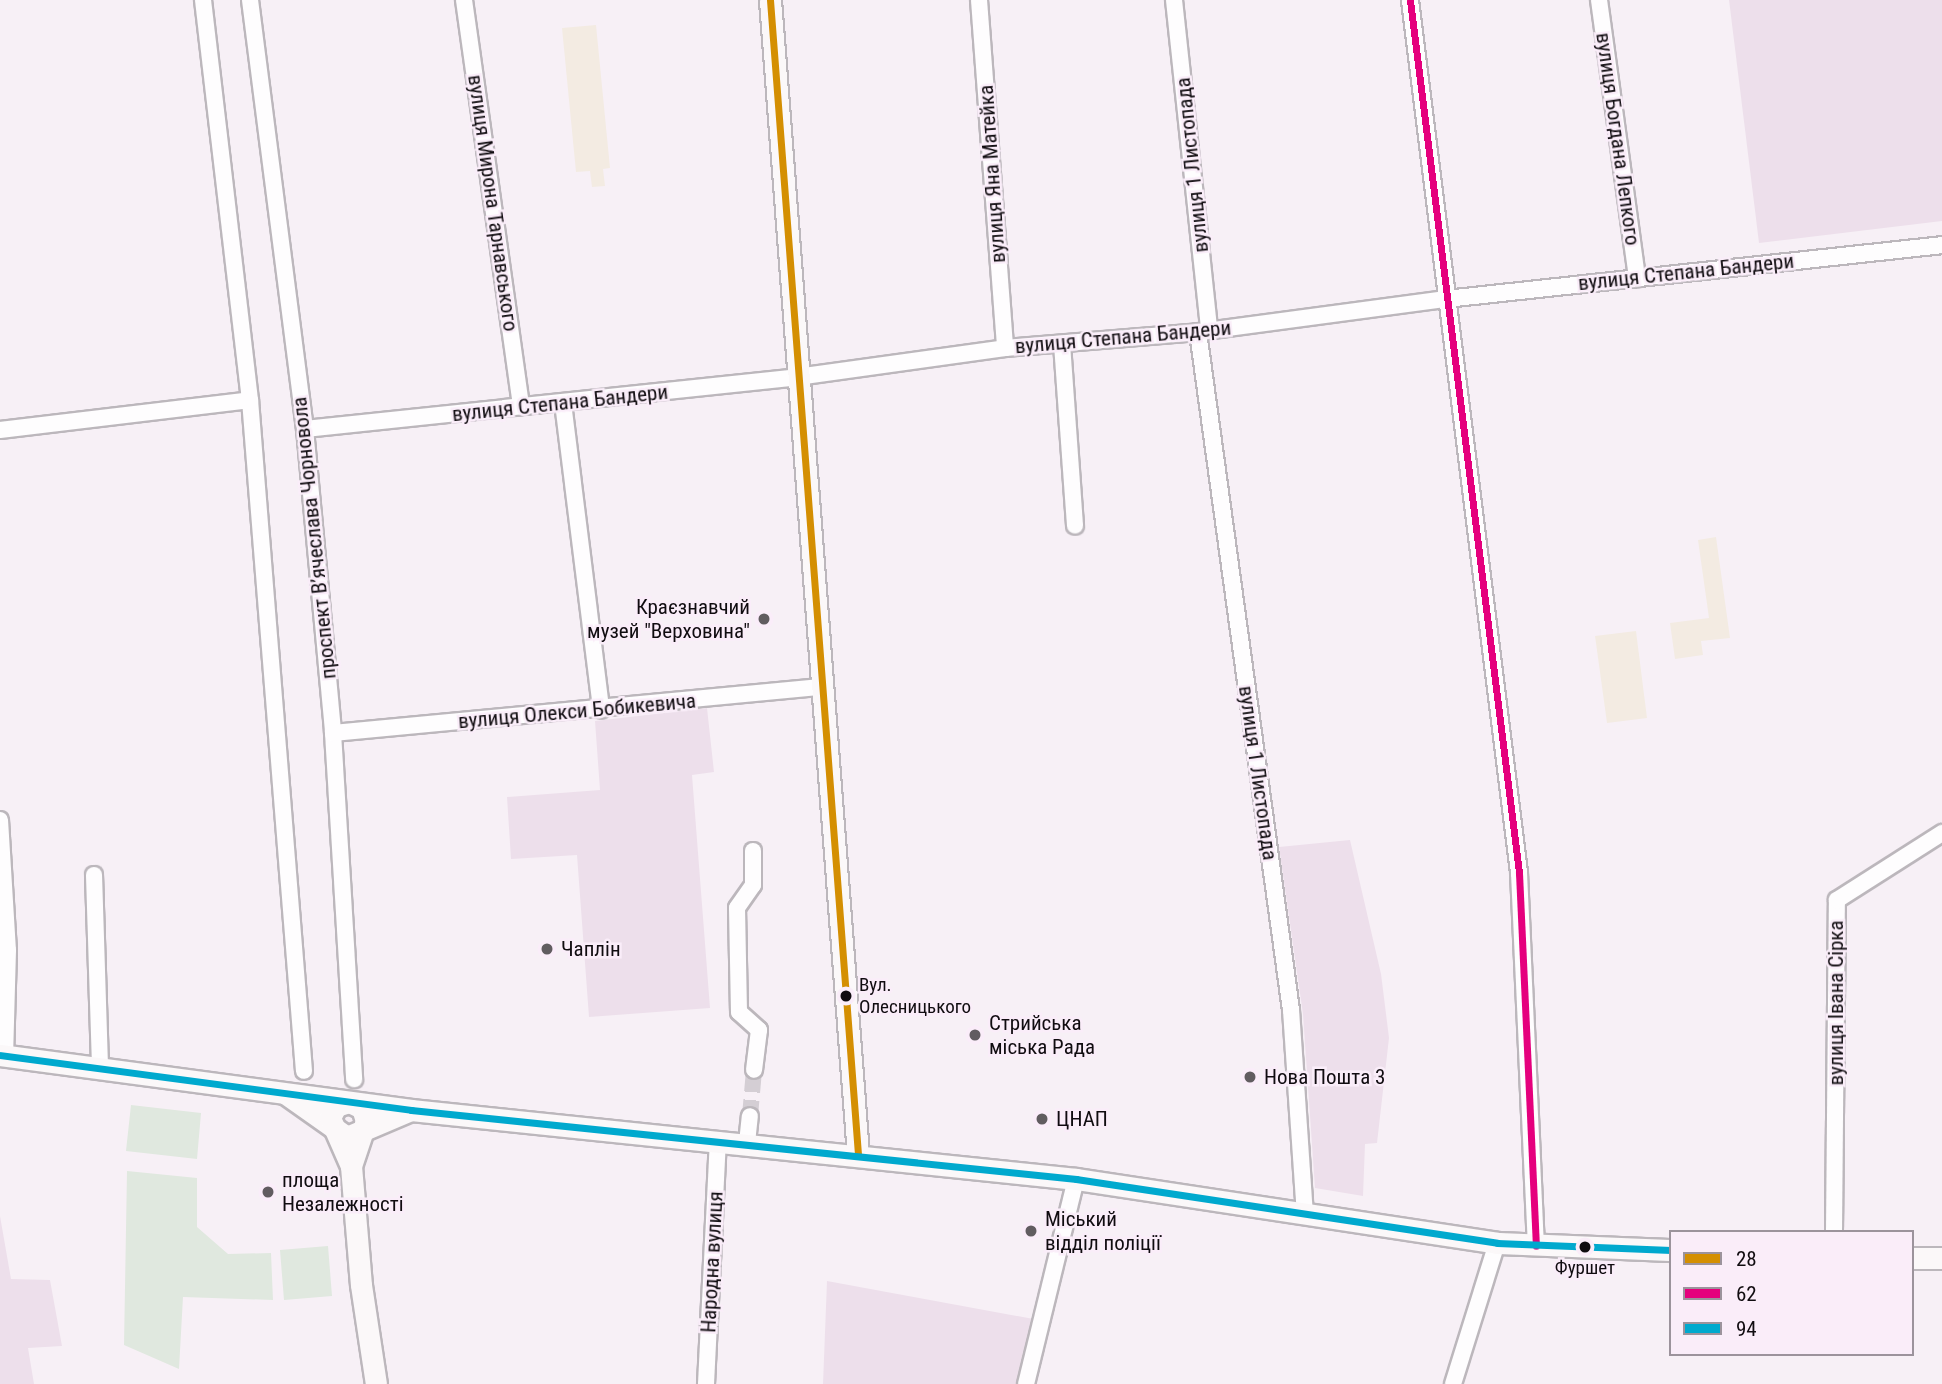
<!DOCTYPE html>
<html>
<head>
<meta charset="utf-8">
<style>
  body { margin:0 }
  #map { position:relative; width:1942px; height:1384px; overflow:hidden; background:#f7f0f6; font-family:"Roboto Condensed",sans-serif }
  div>[style] { position:absolute }
  .industrial>* { inset:0; background:#f3ebe2 }
  .built>* { inset:0; background:#eddfeb }
  .green>* { inset:0; background:#e0e8df }
  .street-tunnel>* { height:16px; margin-top:-8px; transform-origin:0; background:repeating-linear-gradient(90deg,#d4ced4 0 16px,transparent 0 24px) }
  .roads { filter:drop-shadow(2px 0 #bcb7bc) drop-shadow(-2px 0 #bcb7bc) drop-shadow(0 2px #bcb7bc) drop-shadow(0 -2px #bcb7bc) }
  .street>* { height:16px; margin:-8px; padding:0 8px; transform-origin:8px; border-radius:8px; background:#fefdfe }
  .secondary>* { height:21px; margin:-10.5px; padding:0 10.5px; transform-origin:10.5px; border-radius:10.5px; background:#fbf8f9 }
  .bus-1>* { height:7px; margin:-3.5px; padding:0 3.5px; transform-origin:3.5px; border-radius:3.5px; background:#d48f02 }
  .bus-2>* { height:7px; margin:-3.5px; padding:0 3.5px; transform-origin:3.5px; border-radius:3.5px; background:#e5007d }
  .bus-3>* { height:7px; margin:-3.5px; padding:0 3.5px; transform-origin:3.5px; border-radius:3.5px; background:#00a9ce }
  .dots>* { width:19px; height:19px; translate:-50% -50%; box-sizing:border-box; border:4px solid #faedf9; border-radius:50% }
  span { translate:-50% -50%; white-space:nowrap; text-align:center; line-height:1.15; -webkit-text-stroke:5px #faedf9; paint-order:stroke }
  .bus-label { font-size:19px; color:#100c10 }
  .left { translate:0 -50%; text-align:left }
  .street-label { font-size:21px; color:#100c10 }
  .poi-label { font-size:21px; color:#100c10 }
  .right { translate:-100% -50%; text-align:right }
  .legend { position:absolute; left:1669px; top:1230px; width:245px; height:126px; box-sizing:border-box; background:#faedf9; border:2px solid #9c939c; margin:0; padding:9px 12px; list-style:none; font-size:21px; color:#100c10 }
  .legend li { display:flex; align-items:center; gap:14px; height:35px }
  .legend b { width:35px; border:2px solid #9c939c }
</style>
</head>
<body>
<div id="map">
  <div class="industrial">
    <div style="clip-path:polygon(596px 25px,610px 168px,603px 169px,605px 186px,592px 187px,590px 171px,576px 172px,562px 28px)"></div>
    <div style="clip-path:polygon(1716px 537px,1730px 638px,1701px 641px,1703px 655px,1675px 659px,1670px 623px,1709px 618px,1698px 540px)"></div>
    <div style="clip-path:polygon(1636px 631px,1647px 718px,1607px 723px,1595px 636px)"></div>
  </div>
  <div class="built">
    <div style="clip-path:polygon(1729px 0,1942px 0,1942px 221px,1759px 243px)"></div>
    <div style="clip-path:polygon(707px 708px,714px 772px,692px 775px,710px 1008px,589px 1017px,577px 855px,511px 859px,507px 797px,600px 790px,595px 721px)"></div>
    <div style="clip-path:polygon(1350px 840px,1381px 974px,1389px 1038px,1377px 1143px,1365px 1144px,1363px 1196px,1315px 1188px,1303px 1014px,1279px 847px)"></div>
    <div style="clip-path:polygon(0 1216px,11px 1279px,50px 1280px,62px 1346px,28px 1348px,34px 1384px,0 1384px)"></div>
    <div style="clip-path:polygon(827px 1281px,1039px 1320px,1021px 1384px,823px 1384px)"></div>
  </div>
  <div class="green">
    <div style="clip-path:polygon(131px 1105px,201px 1113px,197px 1159px,126px 1151px)"></div>
    <div style="clip-path:polygon(127px 1171px,197px 1178px,197px 1227px,228px 1254px,271px 1253px,273px 1300px,183px 1297px,179px 1369px,124px 1345px)"></div>
    <div style="clip-path:polygon(328px 1246px,332px 1296px,284px 1300px,280px 1250px)"></div>
  </div>
  <div class="street-tunnel">
    <div style="left:750px;top:1116px;width:46px;rotate:-85deg"></div>
  </div>
  <div class="roads">
    <div class="street">
      <div style="left:203px;top:0;width:403px;rotate:83.3deg"></div>
      <div style="left:250px;top:400px;width:673px;rotate:85.4deg"></div>
      <div style="left:250px;top:0;width:433px;rotate:82.7deg"></div>
      <div style="left:305px;top:429px;width:305px;rotate:84.7deg"></div>
      <div style="left:333px;top:733px;width:347px;rotate:86.5deg"></div>
      <div style="left:464px;top:0;width:410px;rotate:82deg"></div>
      <div style="left:979px;top:0;width:349px;rotate:85.7deg"></div>
      <div style="left:1174px;top:0;width:332px;rotate:83.9deg"></div>
      <div style="left:1410px;top:0;width:880px;rotate:82.88deg"></div>
      <div style="left:1519px;top:873px;width:373px;rotate:87.4deg"></div>
      <div style="left:1599px;top:0;width:281px;rotate:82.2deg"></div>
      <div style="left:1198px;top:332px;width:684px;rotate:82.19deg"></div>
      <div style="left:1291px;top:1010px;width:205px;rotate:86.1deg"></div>
      <div style="left:1062px;top:344px;width:182px;rotate:85.9deg"></div>
      <div style="left:563px;top:403px;width:309px;rotate:82.9deg"></div>
      <div style="left:305px;top:429px;width:495px;rotate:-6deg"></div>
      <div style="left:797px;top:377px;width:210px;rotate:-7.9deg"></div>
      <div style="left:1005px;top:348px;width:194px;rotate:-4.7deg"></div>
      <div style="left:1198px;top:332px;width:250px;rotate:-7.6deg"></div>
      <div style="left:1446px;top:299px;width:499px;rotate:-6.2deg"></div>
      <div style="left:0;top:430px;width:252px;rotate:-6.8deg"></div>
      <div style="left:333px;top:733px;width:490px;rotate:-5.4deg"></div>
      <div style="left:0;top:820px;width:130px;rotate:86.5deg"></div>
      <div style="left:8px;top:950px;width:106px;rotate:91.6deg"></div>
      <div style="left:753px;top:851px;width:34px;rotate:90deg"></div>
      <div style="left:753px;top:885px;width:28px;rotate:125deg"></div>
      <div style="left:737px;top:908px;width:104px;rotate:88.9deg"></div>
      <div style="left:739px;top:1012px;width:27px;rotate:42deg"></div>
      <div style="left:759px;top:1030px;width:40px;rotate:97.1deg"></div>
      <div style="left:94px;top:875px;width:192px;rotate:88.2deg"></div>
      <div style="left:747px;top:1143px;width:27px;rotate:-84deg"></div>
      <div style="left:1834px;top:1232px;width:332px;rotate:-89.5deg"></div>
      <div style="left:1837px;top:900px;width:125px;rotate:-32.5deg"></div>
      <div style="left:706px;top:1384px;width:244px;rotate:-87.2deg"></div>
      <div style="left:1026px;top:1384px;width:211px;rotate:-76.3deg"></div>
      <div style="left:1453px;top:1384px;width:148px;rotate:-72.7deg"></div>
    </div>
    <div class="secondary">
      <div style="left:770px;top:0;width:1157px;rotate:85.64deg"></div>
      <div style="left:0;top:1055px;width:415px;rotate:7.6deg"></div>
      <div style="left:411px;top:1110px;width:669px;rotate:5.92deg"></div>
      <div style="left:1076px;top:1179px;width:426px;rotate:8.6deg"></div>
      <div style="left:1497px;top:1243px;width:174px;rotate:2.3deg"></div>
      <div style="left:286px;top:1094px;width:75px;rotate:35.2deg"></div>
      <div style="left:347px;top:1137px;width:69px;rotate:-22.9deg"></div>
      <div style="left:351px;top:1166px;width:47px;rotate:-71.6deg"></div>
      <div style="left:366px;top:1121px;width:14px;rotate:-107deg"></div>
      <div style="left:362px;top:1108px;width:14px;rotate:-155deg"></div>
      <div style="left:349px;top:1102px;width:14px;rotate:163deg"></div>
      <div style="left:336px;top:1106px;width:13px;rotate:117deg"></div>
      <div style="left:330px;top:1118px;width:52px;rotate:66.4deg"></div>
      <div style="left:351px;top:1166px;width:119px;rotate:85.2deg"></div>
      <div style="left:361px;top:1285px;width:100px;rotate:81.4deg"></div>
      <div style="left:1912px;top:1258px;width:30px"></div>
    </div>
  </div>
  <div class="bus-1">
    <div style="left:770px;top:0;width:1157px;rotate:85.64deg"></div>
  </div>
  <div class="bus-2">
    <div style="left:1410px;top:0;width:880px;rotate:82.88deg"></div>
    <div style="left:1519px;top:873px;width:373px;rotate:87.4deg"></div>
  </div>
  <div class="bus-3">
    <div style="left:0;top:1055px;width:415px;rotate:7.6deg"></div>
    <div style="left:411px;top:1110px;width:669px;rotate:5.92deg"></div>
    <div style="left:1076px;top:1179px;width:426px;rotate:8.6deg"></div>
    <div style="left:1497px;top:1243px;width:174px;rotate:2.3deg"></div>
  </div>
  <div class="dots">
    <div style="left:764px;top:619px;background:#615c60"></div>
    <div style="left:547px;top:949px;background:#615c60"></div>
    <div style="left:846px;top:996px;background:#100c10"></div>
    <div style="left:975px;top:1035px;background:#615c60"></div>
    <div style="left:1250px;top:1077px;background:#615c60"></div>
    <div style="left:1042px;top:1119px;background:#615c60"></div>
    <div style="left:268px;top:1192px;background:#615c60"></div>
    <div style="left:1031px;top:1231px;background:#615c60"></div>
    <div style="left:1585px;top:1247px;background:#100c10"></div>
  </div>
  <div class="bus-label">
    <span class="left" style="left:859px;top:996px">Вул.<br>Олесницького</span>
    <span style="left:1585px;top:1268px">Фуршет</span>
  </div>
  <div class="street-label">
    <span style="left:1618px;top:139px;rotate:82deg">вулиця Богдана Лепкого</span>
    <span style="left:1192px;top:165px;rotate:-96deg">вулиця 1 Листопада</span>
    <span style="left:992px;top:174px;rotate:-94deg">вулиця Яна Матейка</span>
    <span style="left:493px;top:203px;rotate:82deg">вулиця Мирона Тарнавського</span>
    <span style="left:1686px;top:272px;rotate:-6deg">вулиця Степана Бандери</span>
    <span style="left:1123px;top:337px;rotate:-5deg">вулиця Степана Бандери</span>
    <span style="left:560px;top:403px;rotate:-6deg">вулиця Степана Бандери</span>
    <span style="left:314px;top:538px;rotate:-96deg">проспект Вʼячеслава Чорновола</span>
    <span style="left:577px;top:711px;rotate:-5deg">вулиця Олекси Бобикевича</span>
    <span style="left:1258px;top:773px;rotate:82deg">вулиця 1 Листопада</span>
    <span style="left:1836px;top:1003px;rotate:-90deg">вулиця Івана Сірка</span>
    <span style="left:712px;top:1262px;rotate:-87deg">Народна вулиця</span>
  </div>
  <div class="poi-label">
    <span class="right" style="left:750px;top:619px">Краєзнавчий<br>музей "Верховина"</span>
    <span class="left" style="left:561px;top:949px">Чаплін</span>
    <span class="left" style="left:989px;top:1035px">Стрийська<br>міська Рада</span>
    <span class="left" style="left:1264px;top:1077px">Нова Пошта 3</span>
    <span class="left" style="left:1056px;top:1119px">ЦНАП</span>
    <span class="left" style="left:282px;top:1192px">площа<br>Незалежності</span>
    <span class="left" style="left:1045px;top:1231px">Міський<br>відділ поліції</span>
  </div>
  <ul class="legend">
  <li><b style="height:9px;background:#d48f02"></b>28</li>
  <li><b style="height:9px;background:#e5007d"></b>62</li>
  <li><b style="height:9px;background:#00a9ce"></b>94</li>
  </ul>
</div>
</body>
</html>
